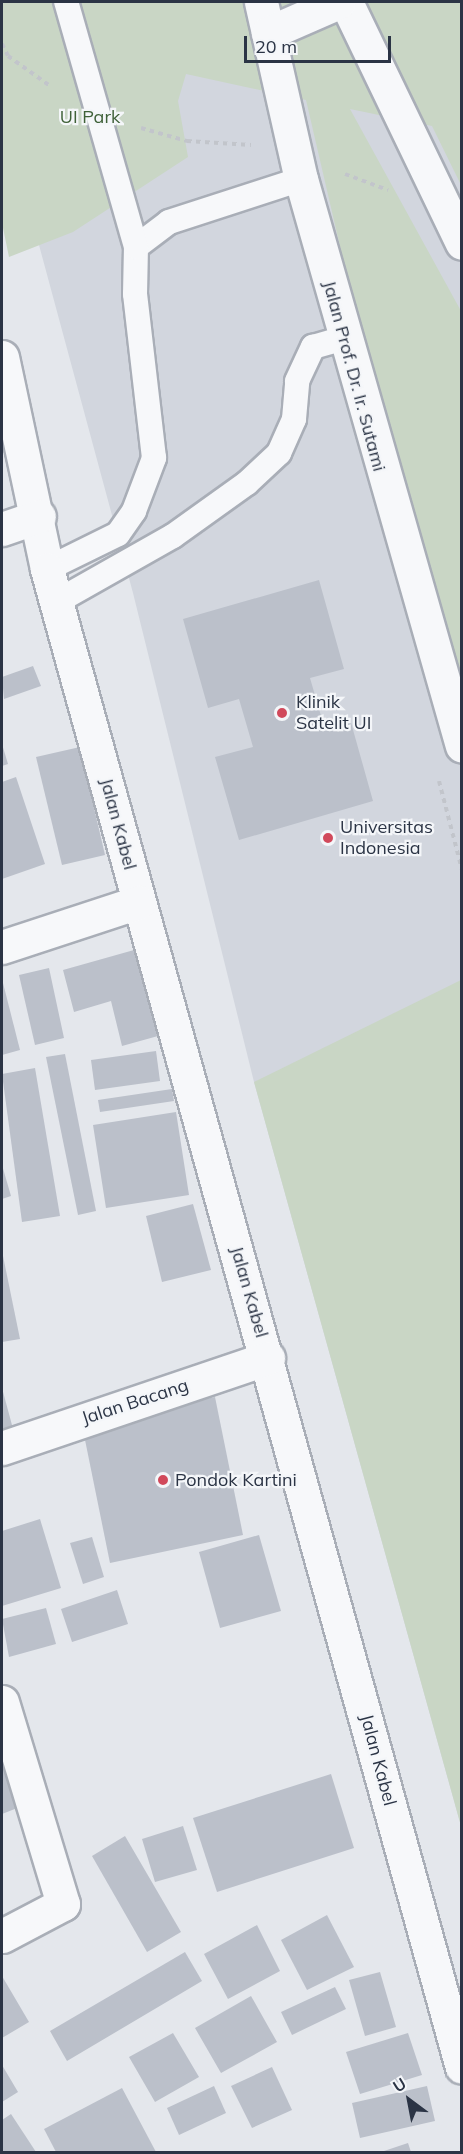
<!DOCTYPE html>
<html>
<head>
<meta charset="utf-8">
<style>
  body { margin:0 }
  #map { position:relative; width:463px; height:2154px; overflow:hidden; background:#e4e7ec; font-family:Mulish,sans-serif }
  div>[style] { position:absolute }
  .built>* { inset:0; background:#d2d6de }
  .green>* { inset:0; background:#c9d6c5 }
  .building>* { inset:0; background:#bbc0ca }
  .path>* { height:4px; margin-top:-2px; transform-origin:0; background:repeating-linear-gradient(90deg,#c2c5cb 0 4.5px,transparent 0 9px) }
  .roads { filter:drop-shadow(2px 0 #a9aeb7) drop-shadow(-2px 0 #a9aeb7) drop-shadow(0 2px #a9aeb7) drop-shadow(0 -2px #a9aeb7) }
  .service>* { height:24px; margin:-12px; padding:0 12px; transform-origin:12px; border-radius:12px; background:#f7f8fa }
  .minor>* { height:33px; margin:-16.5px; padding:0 16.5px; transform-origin:16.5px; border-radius:16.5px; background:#f7f8fa }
  .dots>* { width:16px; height:16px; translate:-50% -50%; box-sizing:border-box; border:3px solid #f4f6f9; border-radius:50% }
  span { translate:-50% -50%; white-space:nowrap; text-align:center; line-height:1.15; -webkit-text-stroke:4.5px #f4f6f9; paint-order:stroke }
  .park-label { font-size:18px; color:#3f6138 }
  .street-label { font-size:18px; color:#2b3445 }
  .poi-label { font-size:18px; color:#2b3445 }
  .left { translate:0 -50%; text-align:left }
  .frame { position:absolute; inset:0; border:3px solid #2b3445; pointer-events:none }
  .north { position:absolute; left:379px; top:2070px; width:60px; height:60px; -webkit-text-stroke:4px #f4f6f9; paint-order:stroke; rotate:328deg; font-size:16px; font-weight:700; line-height:24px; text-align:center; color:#2b3445 }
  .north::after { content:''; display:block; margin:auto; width:21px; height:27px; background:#2b3445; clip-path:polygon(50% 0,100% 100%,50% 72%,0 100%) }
  .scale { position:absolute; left:244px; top:36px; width:147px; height:27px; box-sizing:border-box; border:3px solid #2b3445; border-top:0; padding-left:8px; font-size:18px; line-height:21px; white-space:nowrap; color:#2b3445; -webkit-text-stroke:4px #f4f6f9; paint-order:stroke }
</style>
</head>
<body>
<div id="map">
  <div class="built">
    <div style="clip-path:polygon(2px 2px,461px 2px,461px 1826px,254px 1082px,133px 593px,2px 108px)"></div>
  </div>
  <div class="green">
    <div style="clip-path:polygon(2px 2px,461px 2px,461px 185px,432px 126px,350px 109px,461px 311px,461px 689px,349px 285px,306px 100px,186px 74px,178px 101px,188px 157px,73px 232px,9px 257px,2px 223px)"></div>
    <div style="clip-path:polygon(461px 980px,461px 1826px,254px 1082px)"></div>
  </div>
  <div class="building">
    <div style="clip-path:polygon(319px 580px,344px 669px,310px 678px,324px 726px,350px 719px,373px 801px,239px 840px,215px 757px,253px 747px,239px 699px,208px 708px,183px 619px)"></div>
    <div style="clip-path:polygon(33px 666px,41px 686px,4px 699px,2px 677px)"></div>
    <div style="clip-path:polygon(2px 744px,8px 764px,2px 766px)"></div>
    <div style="clip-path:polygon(80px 747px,105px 855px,62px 865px,36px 757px)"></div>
    <div style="clip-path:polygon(16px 777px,45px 864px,2px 879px,2px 782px)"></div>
    <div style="clip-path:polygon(134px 950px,158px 1036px,122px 1046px,111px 1001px,74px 1012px,63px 970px)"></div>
    <div style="clip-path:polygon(49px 968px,64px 1038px,35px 1045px,19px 975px)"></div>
    <div style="clip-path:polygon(2px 979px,20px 1050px,2px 1055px)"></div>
    <div style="clip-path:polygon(156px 1051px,160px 1081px,95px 1090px,91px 1060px)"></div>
    <div style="clip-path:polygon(65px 1054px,96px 1211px,78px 1215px,46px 1057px)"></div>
    <div style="clip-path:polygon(35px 1068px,60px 1216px,22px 1222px,2px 1074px)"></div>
    <div style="clip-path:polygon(172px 1089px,174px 1101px,100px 1112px,98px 1100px)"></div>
    <div style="clip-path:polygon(176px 1112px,189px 1195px,106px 1208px,93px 1125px)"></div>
    <div style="clip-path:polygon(2px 1165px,11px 1196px,2px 1199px)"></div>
    <div style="clip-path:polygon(193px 1204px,211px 1270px,162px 1282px,146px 1216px)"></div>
    <div style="clip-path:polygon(2px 1251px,20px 1339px,2px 1342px)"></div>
    <div style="clip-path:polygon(2px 1388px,16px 1440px,2px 1444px)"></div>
    <div style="clip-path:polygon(215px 1397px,243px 1535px,110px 1563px,82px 1425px)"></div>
    <div style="clip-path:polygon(40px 1519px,61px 1588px,2px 1606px,2px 1531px)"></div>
    <div style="clip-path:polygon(259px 1535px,281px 1611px,220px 1628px,199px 1552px)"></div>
    <div style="clip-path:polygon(92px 1537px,104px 1577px,83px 1584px,70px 1543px)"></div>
    <div style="clip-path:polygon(117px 1590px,128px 1624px,72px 1642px,61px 1609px)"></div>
    <div style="clip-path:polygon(46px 1608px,56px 1644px,9px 1657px,2px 1619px)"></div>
    <div style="clip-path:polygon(14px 1762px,30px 1803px,2px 1814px,2px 1767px)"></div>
    <div style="clip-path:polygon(331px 1774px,354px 1848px,217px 1892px,193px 1818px)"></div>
    <div style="clip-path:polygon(183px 1826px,197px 1870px,155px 1882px,142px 1839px)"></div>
    <div style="clip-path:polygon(125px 1836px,181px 1932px,147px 1952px,92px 1856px)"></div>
    <div style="clip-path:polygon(327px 1915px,354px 1967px,307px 1990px,281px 1940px)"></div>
    <div style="clip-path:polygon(257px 1925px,280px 1971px,228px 1999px,204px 1954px)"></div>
    <div style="clip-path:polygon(185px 1952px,202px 1981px,67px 2061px,50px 2031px)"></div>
    <div style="clip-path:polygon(380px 1972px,396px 2027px,365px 2036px,349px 1980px)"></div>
    <div style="clip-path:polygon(2px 1976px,29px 2022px,2px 2038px)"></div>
    <div style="clip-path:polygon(335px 1987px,346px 2009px,292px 2035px,281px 2012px)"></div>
    <div style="clip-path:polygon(251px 1996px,277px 2042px,221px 2073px,195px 2028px)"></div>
    <div style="clip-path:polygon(173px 2033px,199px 2077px,155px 2102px,129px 2057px)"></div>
    <div style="clip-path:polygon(408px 2033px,422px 2075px,360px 2094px,346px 2052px)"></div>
    <div style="clip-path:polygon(2px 2065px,18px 2092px,2px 2102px)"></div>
    <div style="clip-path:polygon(272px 2067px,292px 2110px,252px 2128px,231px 2086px)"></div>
    <div style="clip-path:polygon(214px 2086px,226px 2113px,179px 2135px,167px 2108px)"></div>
    <div style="clip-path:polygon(427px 2086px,435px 2121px,360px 2138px,352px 2103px)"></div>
    <div style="clip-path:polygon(122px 2088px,156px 2152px,56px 2152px,44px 2129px)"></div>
    <div style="clip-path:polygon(11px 2114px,36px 2152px,2px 2152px,2px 2120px)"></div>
    <div style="clip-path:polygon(408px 2143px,411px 2152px,381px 2152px)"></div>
  </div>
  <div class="path">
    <div style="left:2px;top:44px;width:13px;rotate:63deg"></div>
    <div style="left:8px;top:56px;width:52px;rotate:35.5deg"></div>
    <div style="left:141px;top:128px;width:48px;rotate:15.8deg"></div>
    <div style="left:187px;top:141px;width:64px;rotate:3.6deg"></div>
    <div style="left:345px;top:174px;width:46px;rotate:20.4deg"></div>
    <div style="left:439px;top:781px;width:92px;rotate:75.5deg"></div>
  </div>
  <div class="roads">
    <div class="service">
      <div style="left:136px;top:247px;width:41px;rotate:-37.1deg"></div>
      <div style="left:169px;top:222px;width:139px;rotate:-18deg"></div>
      <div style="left:47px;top:569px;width:79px;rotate:-26.2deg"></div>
      <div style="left:118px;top:534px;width:28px;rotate:-55deg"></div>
      <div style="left:134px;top:511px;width:57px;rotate:-69.3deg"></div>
      <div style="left:154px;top:458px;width:165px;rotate:-96.6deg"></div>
      <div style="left:135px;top:294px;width:47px;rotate:-88.8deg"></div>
      <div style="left:136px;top:247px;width:255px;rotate:-105.9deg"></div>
      <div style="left:58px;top:601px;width:132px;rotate:-29.5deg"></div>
      <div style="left:173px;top:536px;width:91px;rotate:-35.6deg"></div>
      <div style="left:247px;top:483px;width:44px;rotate:-43.2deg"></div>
      <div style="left:279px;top:453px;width:37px;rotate:-66deg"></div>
      <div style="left:294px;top:419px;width:38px;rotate:-85deg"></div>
      <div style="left:297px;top:381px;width:38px;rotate:-65deg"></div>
      <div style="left:313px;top:347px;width:33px;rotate:-16deg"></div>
    </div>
    <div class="minor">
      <div style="left:261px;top:2px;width:181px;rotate:77.3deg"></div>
      <div style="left:301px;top:179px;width:589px;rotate:74.15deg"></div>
      <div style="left:346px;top:2px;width:267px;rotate:64.3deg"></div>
      <div style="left:268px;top:33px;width:77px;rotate:-23.6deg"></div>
      <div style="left:2px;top:357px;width:217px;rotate:78deg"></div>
      <div style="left:47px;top:569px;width:1554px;rotate:74.52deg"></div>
      <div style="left:2px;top:529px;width:39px;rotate:-19deg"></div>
      <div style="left:2px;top:947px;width:144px;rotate:-18.2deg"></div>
      <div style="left:2px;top:1448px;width:281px;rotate:-18.7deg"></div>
      <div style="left:2px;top:1702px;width:211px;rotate:73.2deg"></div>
      <div style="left:63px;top:1904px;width:69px;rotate:152.3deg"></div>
    </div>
  </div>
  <div class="dots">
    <div style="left:282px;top:713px;background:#d1495b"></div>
    <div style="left:328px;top:838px;background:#d1495b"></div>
    <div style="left:163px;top:1480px;background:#d1495b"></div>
  </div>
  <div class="park-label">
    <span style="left:90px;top:117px">UI Park</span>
  </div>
  <div class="street-label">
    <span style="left:354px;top:376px;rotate:75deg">Jalan Prof. Dr. Ir. Sutami</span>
    <span style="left:118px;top:824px;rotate:75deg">Jalan Kabel</span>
    <span style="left:249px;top:1292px;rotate:74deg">Jalan Kabel</span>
    <span style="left:135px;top:1402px;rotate:-18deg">Jalan Bacang</span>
    <span style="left:378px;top:1760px;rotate:75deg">Jalan Kabel</span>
  </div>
  <div class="poi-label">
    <span class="left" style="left:296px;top:713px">Klinik<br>Satelit UI</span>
    <span class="left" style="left:340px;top:838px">Universitas<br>Indonesia</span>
    <span class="left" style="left:175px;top:1480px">Pondok Kartini</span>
  </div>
  <div class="frame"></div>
  <div class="north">U</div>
  <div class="scale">20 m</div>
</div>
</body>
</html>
